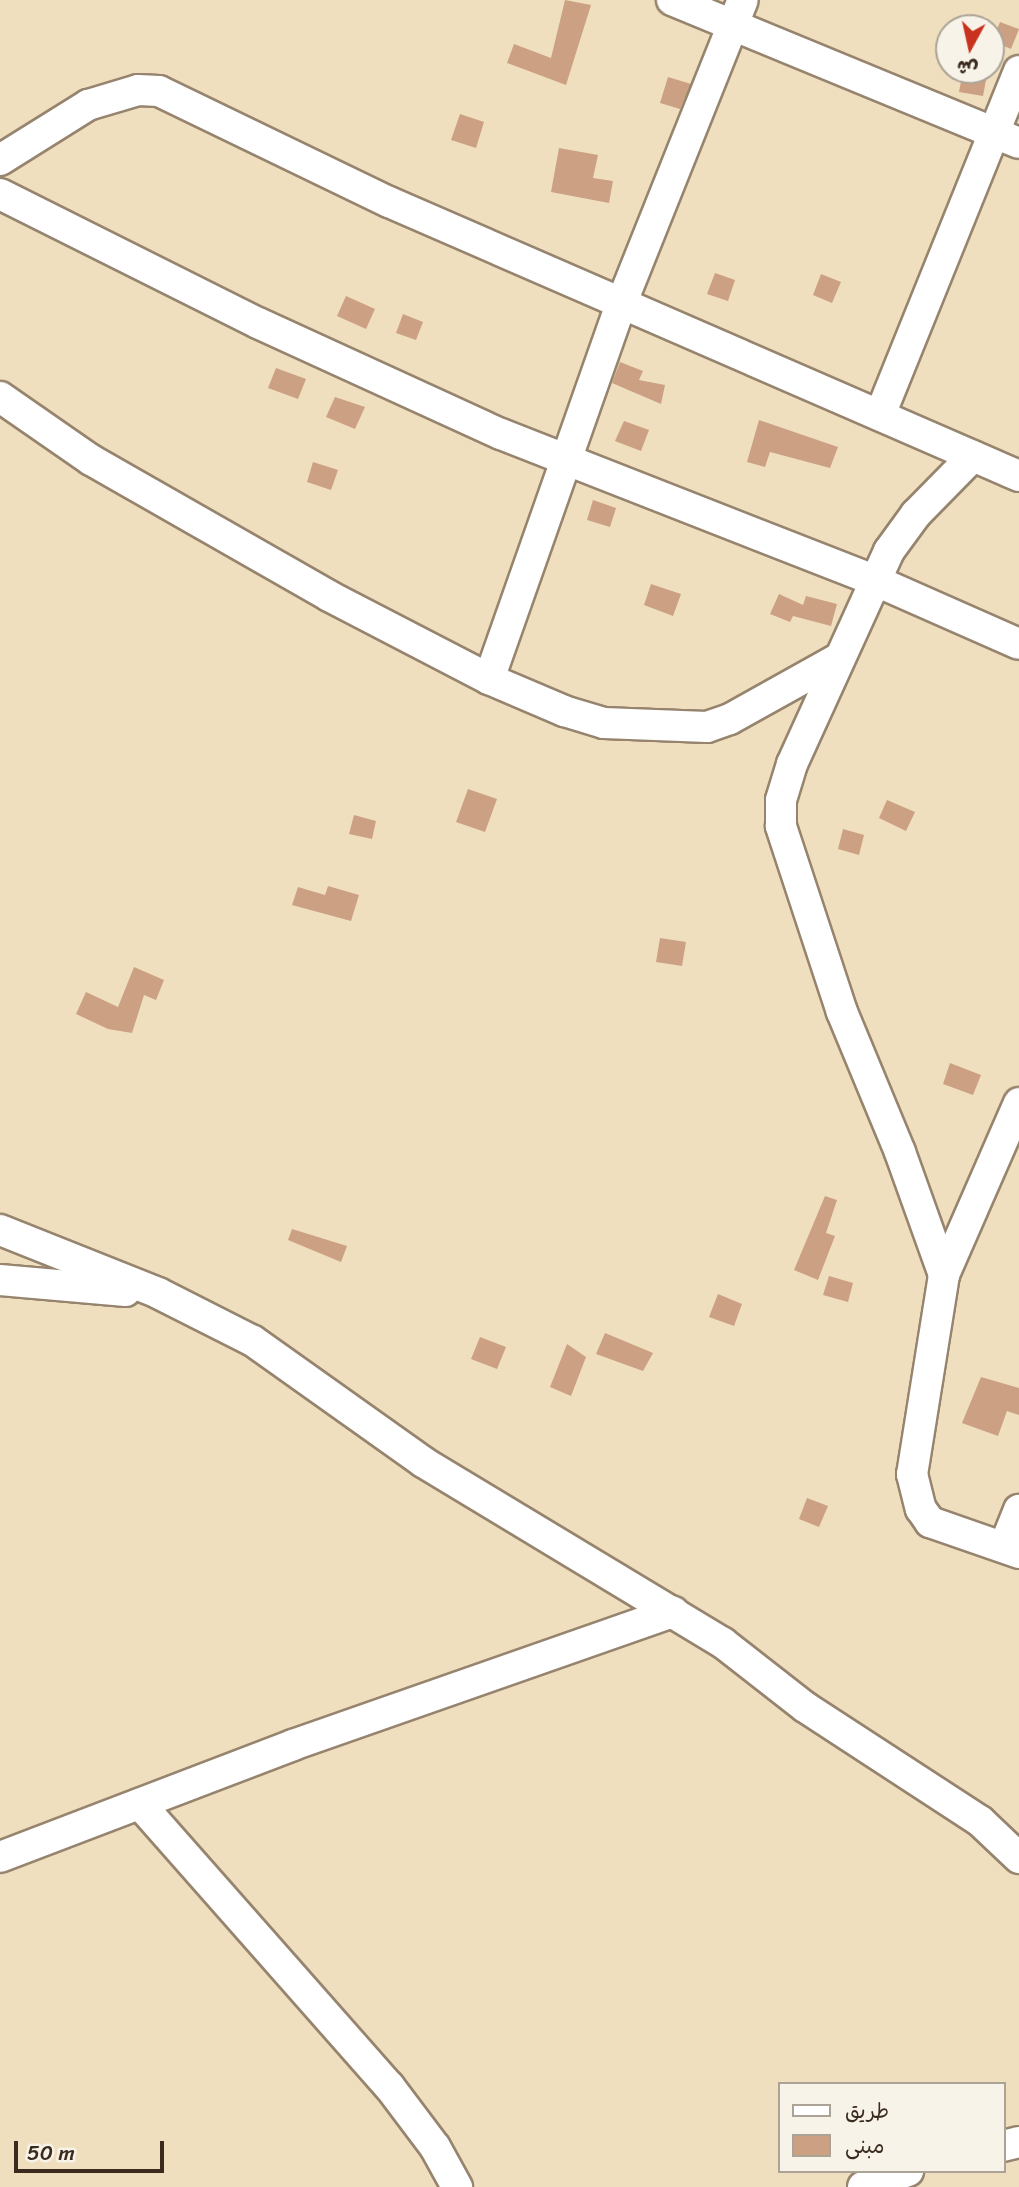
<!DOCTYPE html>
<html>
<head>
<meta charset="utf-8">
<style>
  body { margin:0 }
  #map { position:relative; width:1019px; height:2187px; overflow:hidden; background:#f0dfbe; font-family:Sriracha,"Playpen Sans Arabic",sans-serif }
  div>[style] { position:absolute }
  .building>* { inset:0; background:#cba083 }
  .roads { filter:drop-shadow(2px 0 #96846e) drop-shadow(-2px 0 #96846e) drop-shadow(0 2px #96846e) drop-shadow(0 -2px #96846e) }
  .minor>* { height:30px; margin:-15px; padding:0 15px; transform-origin:15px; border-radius:15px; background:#fff }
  span { translate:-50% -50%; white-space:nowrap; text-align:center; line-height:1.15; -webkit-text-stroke:5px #f7f3e8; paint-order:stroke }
  .legend { position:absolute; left:778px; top:2082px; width:228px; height:91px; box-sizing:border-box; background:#f7f3e8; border:2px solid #aca397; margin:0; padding:9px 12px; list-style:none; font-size:21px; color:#3b2a1e }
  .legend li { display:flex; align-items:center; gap:14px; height:35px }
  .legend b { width:35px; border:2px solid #aca397 }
  .north { position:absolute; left:935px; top:14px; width:70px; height:70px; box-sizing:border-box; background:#f7f3e8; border:2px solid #aca397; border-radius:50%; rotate:188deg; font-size:19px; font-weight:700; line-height:28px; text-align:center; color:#3b2a1e }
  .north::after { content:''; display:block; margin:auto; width:24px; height:32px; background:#c8321e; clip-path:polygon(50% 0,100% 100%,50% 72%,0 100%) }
  .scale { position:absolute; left:14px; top:2141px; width:150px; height:32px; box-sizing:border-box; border:4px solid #3b2a1e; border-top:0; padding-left:9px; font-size:21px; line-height:24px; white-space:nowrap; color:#3b2a1e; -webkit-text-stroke:5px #f7f3e8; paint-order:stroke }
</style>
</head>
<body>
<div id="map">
  <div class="building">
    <div style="clip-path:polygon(565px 0,591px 5px,566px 85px,507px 63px,514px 44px,551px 58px)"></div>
    <div style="clip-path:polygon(1000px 22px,1019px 29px,1011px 49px,992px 41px)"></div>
    <div style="clip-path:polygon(962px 76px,986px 80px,983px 96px,959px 92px)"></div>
    <div style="clip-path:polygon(668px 77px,691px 84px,680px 109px,660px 103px)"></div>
    <div style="clip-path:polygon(460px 114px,484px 122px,476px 148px,451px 140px)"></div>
    <div style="clip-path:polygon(559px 148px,598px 155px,593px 178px,613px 181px,609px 203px,551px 192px)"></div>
    <div style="clip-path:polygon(715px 273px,735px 280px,728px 301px,707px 294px)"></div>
    <div style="clip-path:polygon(821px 274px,841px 282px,832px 303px,813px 295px)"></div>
    <div style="clip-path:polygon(346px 296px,375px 309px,366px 329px,337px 316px)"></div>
    <div style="clip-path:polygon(403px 314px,423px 322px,416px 340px,396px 333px)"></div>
    <div style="clip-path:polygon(620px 362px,643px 371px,639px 380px,665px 385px,661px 404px,612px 383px)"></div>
    <div style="clip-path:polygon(276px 368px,306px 379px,298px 399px,268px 388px)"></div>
    <div style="clip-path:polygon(335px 397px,365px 407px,355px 429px,326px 417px)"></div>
    <div style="clip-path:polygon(759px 420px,838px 447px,830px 468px,770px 452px,765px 467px,747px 462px)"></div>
    <div style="clip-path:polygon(624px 421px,649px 430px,641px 451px,615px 441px)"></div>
    <div style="clip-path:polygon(313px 462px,338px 470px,331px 490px,307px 482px)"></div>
    <div style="clip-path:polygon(593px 500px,616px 508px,610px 527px,587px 520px)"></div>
    <div style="clip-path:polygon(651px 584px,681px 594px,673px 616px,644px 605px)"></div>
    <div style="clip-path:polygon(779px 594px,803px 605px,806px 596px,837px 604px,831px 626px,793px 616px,790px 622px,770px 614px)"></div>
    <div style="clip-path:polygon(468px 789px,497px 799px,485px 832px,456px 822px)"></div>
    <div style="clip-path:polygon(887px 800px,915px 812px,906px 831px,879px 818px)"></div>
    <div style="clip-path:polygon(354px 815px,376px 821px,372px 839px,349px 834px)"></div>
    <div style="clip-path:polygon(843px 829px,864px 835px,859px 855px,838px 849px)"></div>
    <div style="clip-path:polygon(328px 886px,359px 895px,351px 921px,292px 905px,298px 887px,325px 895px)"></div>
    <div style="clip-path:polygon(660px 938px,686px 942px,682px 966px,656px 962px)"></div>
    <div style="clip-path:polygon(134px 967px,164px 980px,156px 1000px,144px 995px,132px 1033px,108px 1029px,76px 1014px,86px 992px,118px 1007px)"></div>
    <div style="clip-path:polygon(950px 1063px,981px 1075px,973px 1095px,943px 1084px)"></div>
    <div style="clip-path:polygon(825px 1196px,837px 1200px,826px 1233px,835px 1236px,818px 1280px,794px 1270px)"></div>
    <div style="clip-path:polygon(292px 1229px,347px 1246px,341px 1262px,288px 1240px)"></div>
    <div style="clip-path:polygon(829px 1276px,853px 1283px,848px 1302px,823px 1295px)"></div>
    <div style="clip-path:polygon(718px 1294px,742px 1304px,734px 1326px,709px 1317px)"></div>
    <div style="clip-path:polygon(605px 1333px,653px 1353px,643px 1371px,596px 1354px)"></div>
    <div style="clip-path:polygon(480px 1337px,506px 1347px,497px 1369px,471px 1359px)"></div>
    <div style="clip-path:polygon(567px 1344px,586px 1357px,571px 1396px,550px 1387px)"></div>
    <div style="clip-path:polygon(981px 1377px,1019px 1388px,1019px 1415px,1007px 1411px,998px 1436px,962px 1423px)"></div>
    <div style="clip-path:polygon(807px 1498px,828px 1506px,819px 1527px,799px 1519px)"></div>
  </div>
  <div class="roads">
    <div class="minor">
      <div style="left:672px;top:0;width:375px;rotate:22.4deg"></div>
      <div style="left:0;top:160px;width:104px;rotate:-32deg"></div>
      <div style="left:88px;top:105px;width:52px;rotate:-16.7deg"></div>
      <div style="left:138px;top:90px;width:21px;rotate:3deg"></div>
      <div style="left:159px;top:91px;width:255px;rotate:25.8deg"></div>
      <div style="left:389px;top:202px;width:687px;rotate:23.51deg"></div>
      <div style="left:0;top:194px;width:288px;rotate:26.6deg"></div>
      <div style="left:258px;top:323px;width:267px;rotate:24.6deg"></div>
      <div style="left:501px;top:434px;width:401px;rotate:21.4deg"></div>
      <div style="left:874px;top:580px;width:158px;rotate:23.8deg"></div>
      <div style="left:0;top:397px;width:111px;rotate:34.7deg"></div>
      <div style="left:91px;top:460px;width:274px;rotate:29.7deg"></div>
      <div style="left:329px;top:596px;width:180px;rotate:27.4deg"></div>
      <div style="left:489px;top:679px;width:82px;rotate:23.1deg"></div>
      <div style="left:564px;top:711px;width:42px;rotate:16.7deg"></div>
      <div style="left:604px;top:723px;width:103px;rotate:2.2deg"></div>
      <div style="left:707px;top:727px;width:24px;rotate:-19deg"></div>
      <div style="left:730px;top:719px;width:124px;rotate:-29.1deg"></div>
      <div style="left:880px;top:415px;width:371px;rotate:-68deg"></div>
      <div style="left:489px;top:679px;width:400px;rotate:-70.6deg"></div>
      <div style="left:622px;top:302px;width:325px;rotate:-68.2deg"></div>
      <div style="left:1019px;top:1103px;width:188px;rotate:113.6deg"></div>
      <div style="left:944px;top:1275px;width:202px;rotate:99.1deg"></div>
      <div style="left:912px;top:1474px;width:36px;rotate:76deg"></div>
      <div style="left:921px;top:1509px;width:16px;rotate:55deg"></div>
      <div style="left:930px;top:1522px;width:94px;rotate:19.2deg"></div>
      <div style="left:0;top:1230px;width:170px;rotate:21.7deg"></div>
      <div style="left:158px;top:1293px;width:106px;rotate:26.8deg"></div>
      <div style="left:253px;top:1341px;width:209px;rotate:35.4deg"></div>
      <div style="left:423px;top:1462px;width:350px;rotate:31.1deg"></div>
      <div style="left:723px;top:1643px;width:104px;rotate:38deg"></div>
      <div style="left:805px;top:1707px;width:209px;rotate:33.1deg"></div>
      <div style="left:980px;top:1821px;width:54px;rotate:43.5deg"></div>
      <div style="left:944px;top:1275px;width:131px;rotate:-109.7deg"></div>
      <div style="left:900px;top:1152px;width:152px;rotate:-112.5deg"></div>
      <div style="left:842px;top:1012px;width:196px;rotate:-108.2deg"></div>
      <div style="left:781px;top:826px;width:26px;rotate:-90deg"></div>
      <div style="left:781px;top:800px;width:38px;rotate:-73deg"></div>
      <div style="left:792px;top:764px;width:234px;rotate:-65.5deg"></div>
      <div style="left:889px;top:551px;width:46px;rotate:-53.9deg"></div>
      <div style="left:916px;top:514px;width:81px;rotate:-45.5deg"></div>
      <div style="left:0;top:1280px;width:126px;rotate:5deg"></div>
      <div style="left:1004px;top:1547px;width:40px;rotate:-68deg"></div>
      <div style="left:140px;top:1804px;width:376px;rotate:48.6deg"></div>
      <div style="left:389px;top:2086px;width:76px;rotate:53deg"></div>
      <div style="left:435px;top:2147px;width:46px;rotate:61.2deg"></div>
      <div style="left:0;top:1857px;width:314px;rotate:-20.9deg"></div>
      <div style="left:293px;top:1745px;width:403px;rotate:-19.3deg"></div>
      <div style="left:1003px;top:2146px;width:16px;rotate:-14deg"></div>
      <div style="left:863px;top:2187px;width:48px;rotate:-19.6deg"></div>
    </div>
  </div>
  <ul class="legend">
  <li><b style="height:9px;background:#fff"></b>طريق</li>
  <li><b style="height:19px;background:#cba083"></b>مبنى</li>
  </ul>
  <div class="north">ش</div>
  <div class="scale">50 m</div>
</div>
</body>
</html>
